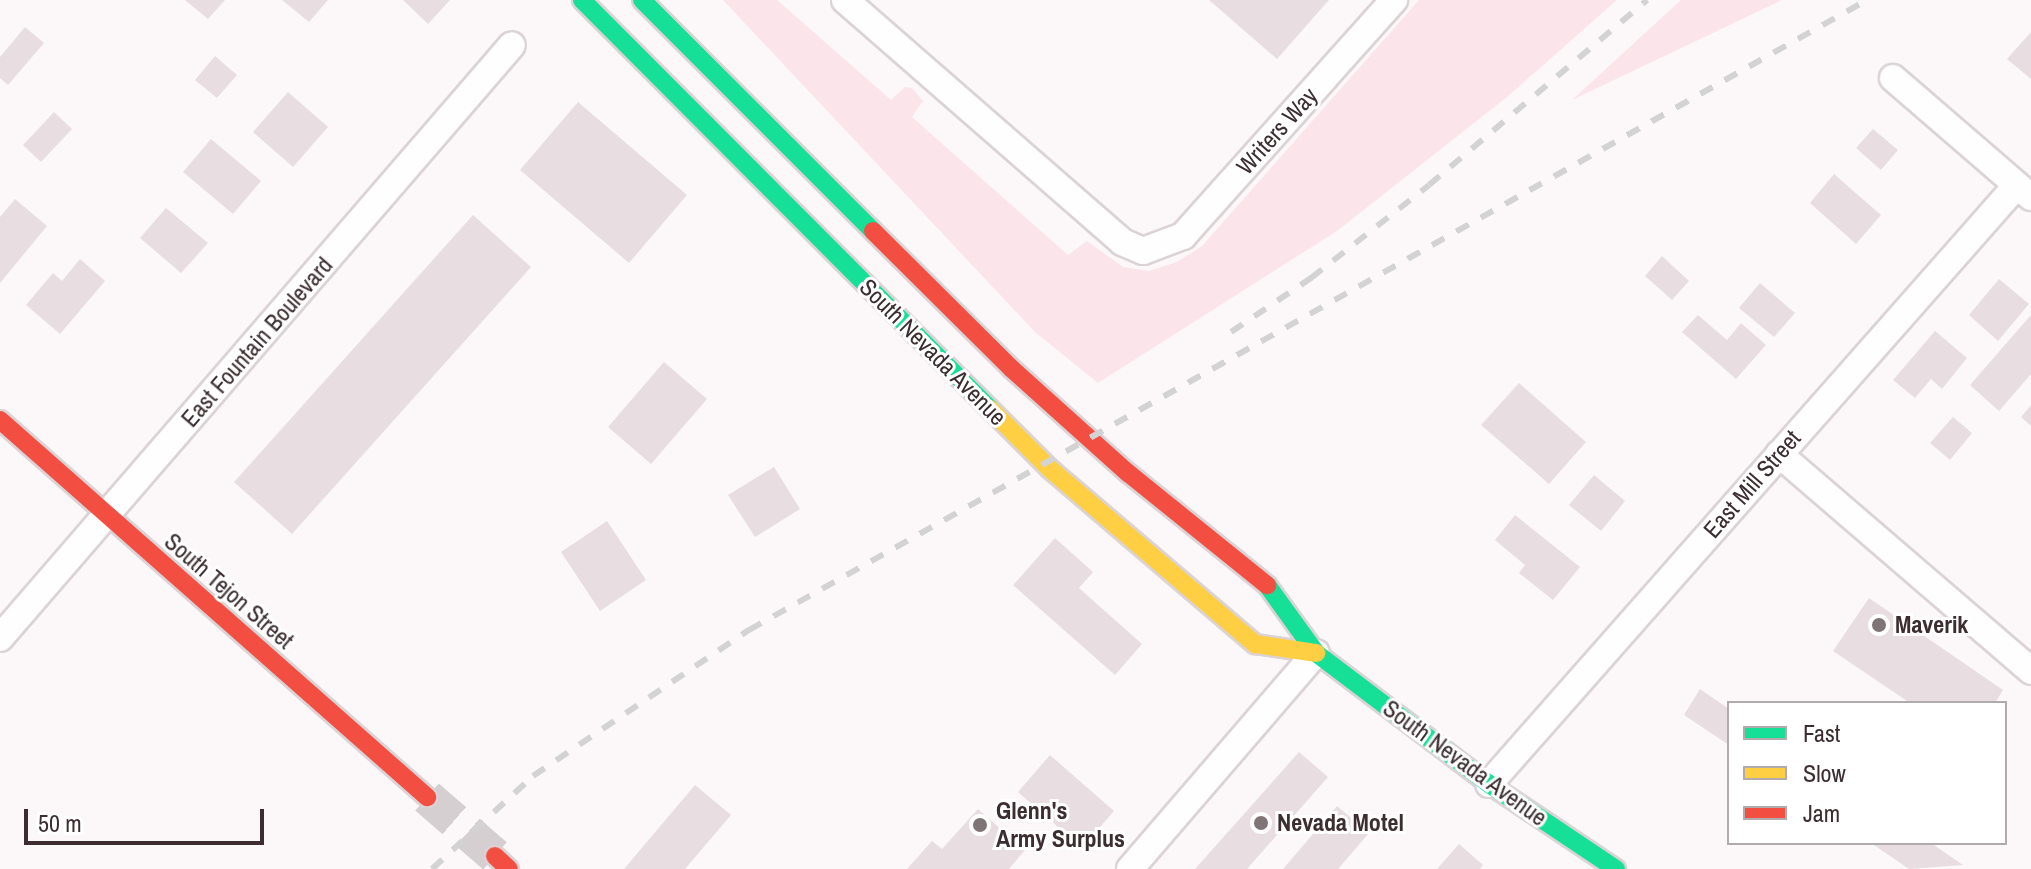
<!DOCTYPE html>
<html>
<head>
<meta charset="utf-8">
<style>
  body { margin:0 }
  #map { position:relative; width:2031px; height:869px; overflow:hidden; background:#fcf8f9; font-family:"Archivo Narrow",sans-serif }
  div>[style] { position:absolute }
  .green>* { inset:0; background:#fbe4ea }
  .building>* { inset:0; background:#e8dde0 }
  .secondary-tunnel>* { height:36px; margin-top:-18px; transform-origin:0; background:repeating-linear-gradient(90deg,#d5cfd1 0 36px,transparent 0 54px) }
  .roads { filter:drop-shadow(2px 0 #dbd3d5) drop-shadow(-2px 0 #dbd3d5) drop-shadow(0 2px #dbd3d5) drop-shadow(0 -2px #dbd3d5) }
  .street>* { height:26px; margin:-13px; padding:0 13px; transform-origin:13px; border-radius:13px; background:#fffefe }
  .fast>* { height:18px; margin:-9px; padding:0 9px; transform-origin:9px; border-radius:9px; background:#16e098 }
  .slow>* { height:18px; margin:-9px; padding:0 9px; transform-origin:9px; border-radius:9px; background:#ffcf43 }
  .jam>* { height:18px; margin:-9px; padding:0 9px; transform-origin:9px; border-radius:9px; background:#f24e42 }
  .rail>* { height:6px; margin-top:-3px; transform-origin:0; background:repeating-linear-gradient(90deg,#d4d3d3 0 14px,transparent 0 28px) }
  .dots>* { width:22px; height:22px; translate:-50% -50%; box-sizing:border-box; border:4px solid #fff; border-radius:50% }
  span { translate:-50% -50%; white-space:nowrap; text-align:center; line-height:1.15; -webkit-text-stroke:6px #fff; paint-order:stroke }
  .street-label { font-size:24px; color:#3b2d30 }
  .poi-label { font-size:24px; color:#3b2d30; font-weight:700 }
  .left { translate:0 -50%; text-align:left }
  .legend { position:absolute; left:1727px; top:701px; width:280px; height:144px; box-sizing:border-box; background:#fff; border:2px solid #b1abac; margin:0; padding:10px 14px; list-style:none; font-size:24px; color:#3b2d30 }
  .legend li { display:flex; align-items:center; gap:16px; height:40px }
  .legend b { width:40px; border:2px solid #b1abac }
  .scale { position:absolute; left:24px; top:809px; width:240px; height:36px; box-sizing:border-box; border:4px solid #3b2d30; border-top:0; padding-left:10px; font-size:24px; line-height:28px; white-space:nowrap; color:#3b2d30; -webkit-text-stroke:6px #fff; paint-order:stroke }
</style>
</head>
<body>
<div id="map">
  <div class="green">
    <div style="clip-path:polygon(723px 0,777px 0,891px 100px,905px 87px,912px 88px,923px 101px,912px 117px,1068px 255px,1087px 241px,1123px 267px,1149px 271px,1177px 262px,1202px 246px,1419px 0,1617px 0,1507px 97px,1337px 231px,1098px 383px,1035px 332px)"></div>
    <div style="clip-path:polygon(1681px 0,1782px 0,1572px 100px)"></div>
  </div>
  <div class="building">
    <div style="clip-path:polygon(185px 0,225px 0,208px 19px)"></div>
    <div style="clip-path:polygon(282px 0,328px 0,309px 22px)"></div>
    <div style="clip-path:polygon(403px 0,450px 0,428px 24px)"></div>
    <div style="clip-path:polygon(1209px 0,1329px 0,1277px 59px)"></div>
    <div style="clip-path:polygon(25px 27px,44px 43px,8px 85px,0 78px,0 57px)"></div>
    <div style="clip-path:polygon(2031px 32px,2031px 79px,2007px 59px)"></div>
    <div style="clip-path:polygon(215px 56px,237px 75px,217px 98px,195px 80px)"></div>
    <div style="clip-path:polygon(288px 92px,328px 127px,293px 167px,253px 132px)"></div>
    <div style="clip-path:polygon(578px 102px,687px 195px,629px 263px,520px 170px)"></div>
    <div style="clip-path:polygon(54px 112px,72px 129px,41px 162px,23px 145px)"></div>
    <div style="clip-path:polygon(1873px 129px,1898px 150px,1881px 170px,1856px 148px)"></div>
    <div style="clip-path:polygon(211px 139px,261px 181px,233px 214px,183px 172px)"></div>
    <div style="clip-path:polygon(1834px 174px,1881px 215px,1856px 244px,1810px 203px)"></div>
    <div style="clip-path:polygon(15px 199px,47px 226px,0 283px,0 217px)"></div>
    <div style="clip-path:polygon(166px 208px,208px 243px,181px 273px,140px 238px)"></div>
    <div style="clip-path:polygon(473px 215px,531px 267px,292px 534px,234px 482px)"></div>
    <div style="clip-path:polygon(1662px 256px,1689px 281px,1672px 300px,1645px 276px)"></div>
    <div style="clip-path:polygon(80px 259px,105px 281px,60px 334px,26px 305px,53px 273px,62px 281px)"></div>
    <div style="clip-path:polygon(1999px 279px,2029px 304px,1998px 341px,1969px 315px)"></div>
    <div style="clip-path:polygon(1760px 283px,1795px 313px,1774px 337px,1739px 308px)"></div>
    <div style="clip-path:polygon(1698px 315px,1727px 340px,1741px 323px,1766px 345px,1736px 379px,1682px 332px)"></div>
    <div style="clip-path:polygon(2031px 315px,2031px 374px,1999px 411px,1970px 385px)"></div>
    <div style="clip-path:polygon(1935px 331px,1967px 358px,1942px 389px,1931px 379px,1915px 398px,1893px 380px)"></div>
    <div style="clip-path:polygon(664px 362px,707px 399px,651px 464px,608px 427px)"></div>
    <div style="clip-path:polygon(1519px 383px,1586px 442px,1549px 484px,1481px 425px)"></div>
    <div style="clip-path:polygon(2031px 405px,2031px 426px,2021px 417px)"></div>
    <div style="clip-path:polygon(1953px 417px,1972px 433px,1950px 460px,1930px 443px)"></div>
    <div style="clip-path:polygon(774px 467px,800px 509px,755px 537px,728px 495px)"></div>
    <div style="clip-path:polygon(1594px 475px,1625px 501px,1601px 531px,1569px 505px)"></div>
    <div style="clip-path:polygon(1515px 515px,1580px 567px,1553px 600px,1519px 573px,1525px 565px,1495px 540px)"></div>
    <div style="clip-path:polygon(607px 521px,646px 580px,600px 611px,561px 552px)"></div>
    <div style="clip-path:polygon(1055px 538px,1093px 572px,1079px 588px,1142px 644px,1115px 675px,1013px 585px)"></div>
    <div style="clip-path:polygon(1869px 598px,2003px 690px,1995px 703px,1910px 703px,1833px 651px)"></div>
    <div style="clip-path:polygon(1700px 689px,1729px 709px,1729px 745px,1684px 715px)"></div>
    <div style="clip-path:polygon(1299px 752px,1328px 777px,1247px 869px,1195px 869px)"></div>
    <div style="clip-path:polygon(1050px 755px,1114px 811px,1082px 848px,1018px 792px)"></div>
    <div style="clip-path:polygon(695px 785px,731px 815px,685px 869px,624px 869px)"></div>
    <div style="clip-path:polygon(1337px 806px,1369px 833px,1338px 869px,1283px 869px)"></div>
    <div style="clip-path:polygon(978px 809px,1025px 850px,1009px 869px,907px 869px,932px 841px,942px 849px)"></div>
    <div style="clip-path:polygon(1871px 843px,1931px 843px,1963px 865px,1909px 869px)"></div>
    <div style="clip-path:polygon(1459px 844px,1483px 865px,1480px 869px,1437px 869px)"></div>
  </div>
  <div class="secondary-tunnel">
    <div style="left:427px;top:797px;width:90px;rotate:40.9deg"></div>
  </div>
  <div class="roads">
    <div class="street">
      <div style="left:845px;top:0;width:368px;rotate:41.1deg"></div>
      <div style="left:1122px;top:242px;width:23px;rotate:23deg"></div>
      <div style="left:1143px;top:251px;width:43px;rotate:-20.6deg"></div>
      <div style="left:1183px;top:236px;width:317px;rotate:-48.2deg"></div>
      <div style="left:1893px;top:78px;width:182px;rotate:40.8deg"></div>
      <div style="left:1779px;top:454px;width:333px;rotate:40.7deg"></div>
      <div style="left:0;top:638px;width:783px;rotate:-49.19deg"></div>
      <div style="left:1489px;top:784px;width:798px;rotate:-48.6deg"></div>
      <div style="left:1130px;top:869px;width:285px;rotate:-49.3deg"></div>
    </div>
    <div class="fast">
      <div style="left:582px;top:0;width:578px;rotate:45.07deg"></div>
      <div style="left:642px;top:0;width:327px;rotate:45deg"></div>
      <div style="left:1267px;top:585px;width:84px;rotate:54.2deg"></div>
      <div style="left:1316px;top:653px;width:217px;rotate:37.1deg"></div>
      <div style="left:1489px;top:784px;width:153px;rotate:33.8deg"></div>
    </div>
    <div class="slow">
      <div style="left:990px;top:409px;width:85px;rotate:45deg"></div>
      <div style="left:1050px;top:469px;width:270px;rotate:40.5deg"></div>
      <div style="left:1255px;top:644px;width:62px;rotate:8.4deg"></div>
    </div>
    <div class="jam">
      <div style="left:873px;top:231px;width:196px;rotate:44.8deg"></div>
      <div style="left:1012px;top:369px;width:156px;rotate:41.9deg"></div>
      <div style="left:1128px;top:473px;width:179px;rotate:38.9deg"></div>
      <div style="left:0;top:420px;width:570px;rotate:41.44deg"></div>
      <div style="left:495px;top:856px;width:19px;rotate:43deg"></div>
    </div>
  </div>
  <div class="rail">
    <div style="left:1231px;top:332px;width:97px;rotate:-34deg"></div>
    <div style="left:1311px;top:278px;width:150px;rotate:-38.2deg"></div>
    <div style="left:1429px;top:185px;width:286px;rotate:-40.3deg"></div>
    <div style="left:432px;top:869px;width:137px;rotate:-42.6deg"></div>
    <div style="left:533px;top:776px;width:261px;rotate:-34.1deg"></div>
    <div style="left:749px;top:630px;width:1283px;rotate:-29.4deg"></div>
  </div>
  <div class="dots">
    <div style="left:1879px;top:625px;background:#7f7476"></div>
    <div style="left:1261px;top:823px;background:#7f7476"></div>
    <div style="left:980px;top:825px;background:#7f7476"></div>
  </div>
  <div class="street-label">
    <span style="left:1277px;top:131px;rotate:-48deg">Writers Way</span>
    <span style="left:257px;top:342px;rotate:-49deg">East Fountain Boulevard</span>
    <span style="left:933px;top:352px;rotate:45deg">South Nevada Avenue</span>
    <span style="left:1752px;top:484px;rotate:-49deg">East Mill Street</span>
    <span style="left:229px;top:591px;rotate:41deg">South Tejon Street</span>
    <span style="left:1465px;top:763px;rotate:36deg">South Nevada Avenue</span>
  </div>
  <div class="poi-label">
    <span class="left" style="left:1895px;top:625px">Maverik</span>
    <span class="left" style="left:996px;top:825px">Glenn's<br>Army Surplus</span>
    <span class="left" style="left:1277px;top:823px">Nevada Motel</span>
  </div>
  <ul class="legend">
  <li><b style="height:10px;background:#16e098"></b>Fast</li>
  <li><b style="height:10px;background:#ffcf43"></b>Slow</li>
  <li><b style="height:10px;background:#f24e42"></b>Jam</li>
  </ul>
  <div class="scale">50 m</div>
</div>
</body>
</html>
